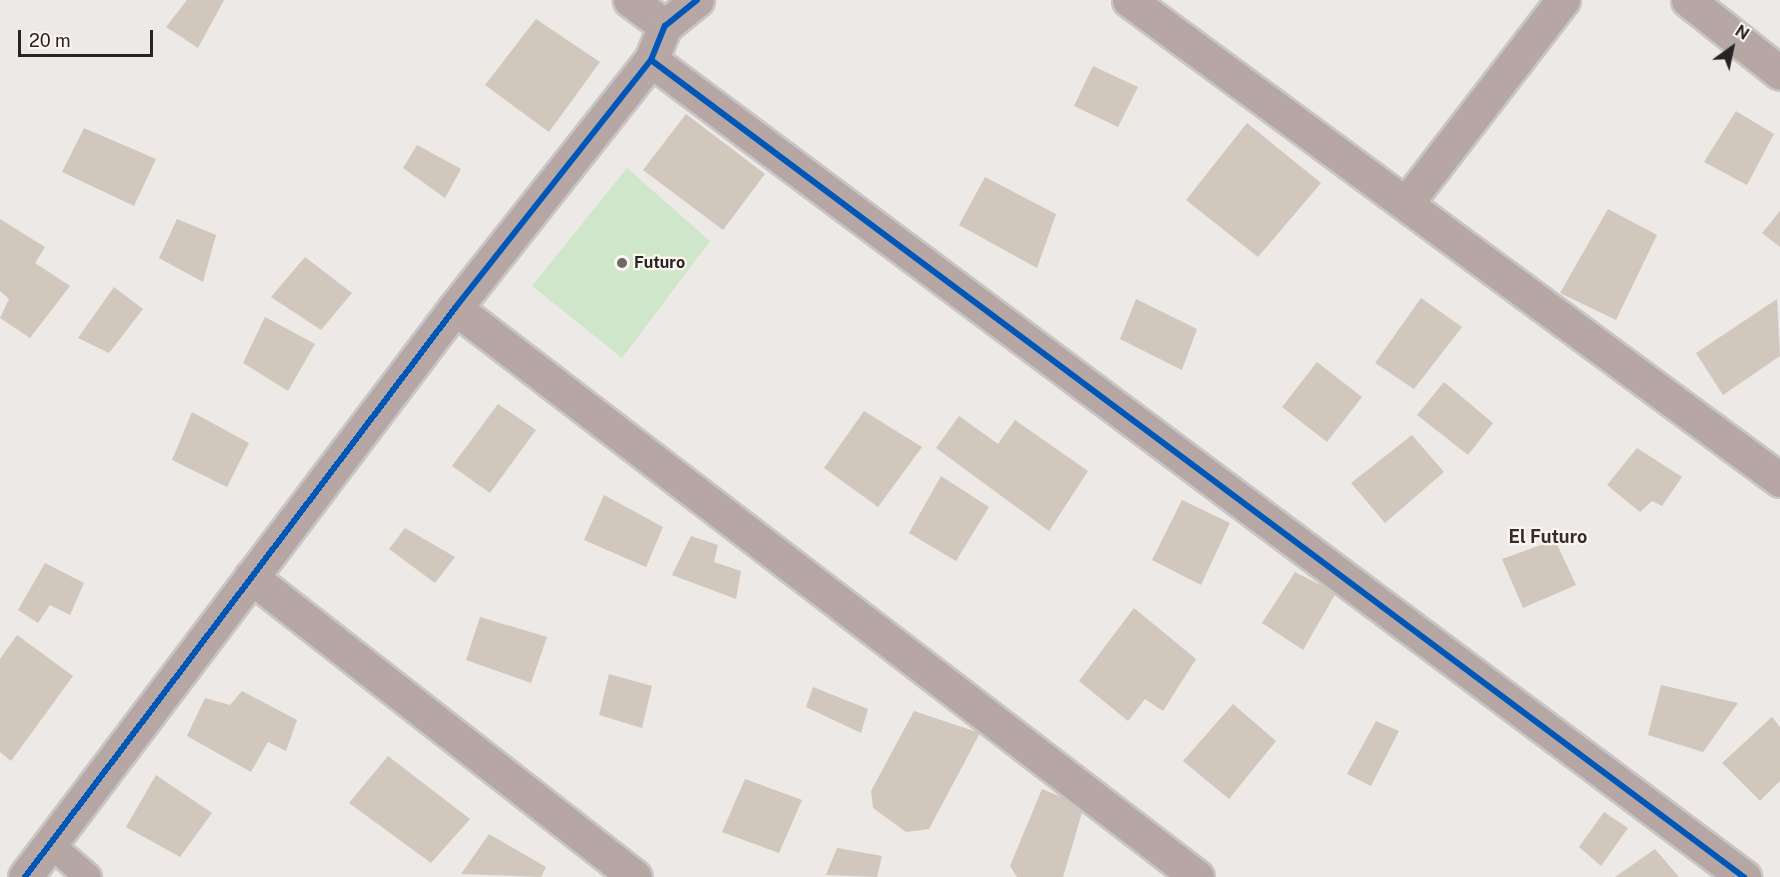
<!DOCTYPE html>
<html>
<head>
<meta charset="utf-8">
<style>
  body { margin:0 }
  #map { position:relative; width:1780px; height:877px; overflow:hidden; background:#ece9e6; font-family:"Public Sans",sans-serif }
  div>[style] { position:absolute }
  .green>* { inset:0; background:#d0e6ca }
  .building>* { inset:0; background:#d1c7bd }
  .roads { filter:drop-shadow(2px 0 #c8c6c4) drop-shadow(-2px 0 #c8c6c4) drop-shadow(0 2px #c8c6c4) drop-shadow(0 -2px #c8c6c4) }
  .service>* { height:26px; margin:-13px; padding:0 13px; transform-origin:13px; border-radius:13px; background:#b6a7a4 }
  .minor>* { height:33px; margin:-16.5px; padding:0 16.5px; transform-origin:16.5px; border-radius:16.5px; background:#b6a7a4 }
  .cycleway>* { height:6px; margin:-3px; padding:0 3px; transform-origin:3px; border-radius:3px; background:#0057b8 }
  .dots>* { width:16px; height:16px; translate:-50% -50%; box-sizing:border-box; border:3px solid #fdf6f0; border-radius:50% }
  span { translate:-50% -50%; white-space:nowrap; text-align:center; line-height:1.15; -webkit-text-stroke:4.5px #fdf6f0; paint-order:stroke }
  .poi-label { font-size:16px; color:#272523; font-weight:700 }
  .left { translate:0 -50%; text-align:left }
  .neighbourhood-label { font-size:18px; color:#332e2a; font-weight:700 }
  .north { position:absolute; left:1702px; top:18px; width:60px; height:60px; -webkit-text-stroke:4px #fdf6f0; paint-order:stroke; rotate:33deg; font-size:16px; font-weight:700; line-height:24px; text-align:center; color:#272523 }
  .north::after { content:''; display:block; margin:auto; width:21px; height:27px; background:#272523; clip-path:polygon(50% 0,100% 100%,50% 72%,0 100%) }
  .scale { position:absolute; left:18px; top:30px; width:135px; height:27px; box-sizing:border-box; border:3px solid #272523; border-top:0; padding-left:8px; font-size:18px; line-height:21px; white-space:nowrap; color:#272523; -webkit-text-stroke:4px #fdf6f0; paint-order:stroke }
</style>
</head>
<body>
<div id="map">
  <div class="green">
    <div style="clip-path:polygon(627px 168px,710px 241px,622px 358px,532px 286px)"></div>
  </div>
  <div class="building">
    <div style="clip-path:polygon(187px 0,224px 0,198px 48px,166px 27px)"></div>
    <div style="clip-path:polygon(536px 19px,600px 62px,549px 132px,485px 85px)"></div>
    <div style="clip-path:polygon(1093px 66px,1138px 87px,1118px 127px,1074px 106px)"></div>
    <div style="clip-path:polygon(1736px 111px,1774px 134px,1747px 185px,1704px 162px)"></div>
    <div style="clip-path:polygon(686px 114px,765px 174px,723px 230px,643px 170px)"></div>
    <div style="clip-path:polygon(1247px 123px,1321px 183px,1258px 257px,1186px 200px)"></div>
    <div style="clip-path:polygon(84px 128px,156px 159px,134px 206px,62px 172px)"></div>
    <div style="clip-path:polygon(417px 145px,461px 169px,445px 198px,403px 168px)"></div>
    <div style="clip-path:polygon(985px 177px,1056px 214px,1037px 268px,959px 225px)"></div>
    <div style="clip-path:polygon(1608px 209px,1657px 235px,1616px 320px,1560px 293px)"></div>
    <div style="clip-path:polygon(1780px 211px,1780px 247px,1762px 233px)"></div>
    <div style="clip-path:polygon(0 219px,45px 247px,35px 263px,70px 286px,30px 338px,0 318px,9px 299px,0 291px)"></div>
    <div style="clip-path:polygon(177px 219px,216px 235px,203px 282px,159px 258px)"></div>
    <div style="clip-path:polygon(305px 257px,352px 293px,321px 330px,271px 297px)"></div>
    <div style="clip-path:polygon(114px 287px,143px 309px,109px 353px,78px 338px)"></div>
    <div style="clip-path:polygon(1421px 298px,1462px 327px,1414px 389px,1375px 363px)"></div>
    <div style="clip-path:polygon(1136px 299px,1197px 329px,1182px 370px,1120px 339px)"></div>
    <div style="clip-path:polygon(1777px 299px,1780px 356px,1723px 395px,1696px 353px)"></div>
    <div style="clip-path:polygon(265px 317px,315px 344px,288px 391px,243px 363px)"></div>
    <div style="clip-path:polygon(1317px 362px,1362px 397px,1327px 442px,1282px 407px)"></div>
    <div style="clip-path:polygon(1444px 382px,1493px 423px,1468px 455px,1417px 415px)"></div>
    <div style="clip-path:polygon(498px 404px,536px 430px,490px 493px,452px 466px)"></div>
    <div style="clip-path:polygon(864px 411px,922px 447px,878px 507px,824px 468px)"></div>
    <div style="clip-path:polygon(192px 412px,249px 443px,227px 487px,172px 460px)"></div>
    <div style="clip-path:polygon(959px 416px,998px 444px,1015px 420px,1088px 471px,1049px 531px,936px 448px)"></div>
    <div style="clip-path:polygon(1412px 435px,1444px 472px,1385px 523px,1351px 483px)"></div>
    <div style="clip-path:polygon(1637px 448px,1682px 477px,1662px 506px,1652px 501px,1640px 512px,1607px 485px)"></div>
    <div style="clip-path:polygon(941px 476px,989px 507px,956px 561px,909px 533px)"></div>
    <div style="clip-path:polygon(604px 495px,663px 527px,646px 567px,584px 540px)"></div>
    <div style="clip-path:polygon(1182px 500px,1230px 523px,1201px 585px,1152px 560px)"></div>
    <div style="clip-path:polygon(405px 528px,455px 557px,435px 583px,389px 549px)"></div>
    <div style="clip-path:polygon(691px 536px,718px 545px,714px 562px,741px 571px,736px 599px,672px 575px)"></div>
    <div style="clip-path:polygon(1555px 540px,1576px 585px,1523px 608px,1502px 559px)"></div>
    <div style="clip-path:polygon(45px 563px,84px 583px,70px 615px,50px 605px,38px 623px,18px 610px)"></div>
    <div style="clip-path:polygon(1295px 572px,1336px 593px,1303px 650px,1262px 623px)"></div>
    <div style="clip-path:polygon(1134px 608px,1196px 659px,1163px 711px,1145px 699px,1128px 721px,1079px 681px)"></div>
    <div style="clip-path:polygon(480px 617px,547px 637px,531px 683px,466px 660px)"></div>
    <div style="clip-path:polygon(17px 635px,73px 676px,11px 761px,0 752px,0 659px)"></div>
    <div style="clip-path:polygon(609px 674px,652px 686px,642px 728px,599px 715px)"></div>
    <div style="clip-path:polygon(1661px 685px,1738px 703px,1703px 752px,1648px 735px)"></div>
    <div style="clip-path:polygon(813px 687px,868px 709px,861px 733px,806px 707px)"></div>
    <div style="clip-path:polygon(242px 691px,297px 720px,286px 751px,268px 742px,251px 772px,187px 736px,205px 698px,230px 705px)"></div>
    <div style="clip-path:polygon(1233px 704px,1276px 741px,1229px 799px,1183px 761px)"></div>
    <div style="clip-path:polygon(914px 711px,980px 733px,929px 829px,906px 832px,873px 808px,871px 791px)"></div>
    <div style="clip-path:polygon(1772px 717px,1780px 727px,1780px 781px,1760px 801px,1722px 763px)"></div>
    <div style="clip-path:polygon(1376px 721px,1399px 731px,1371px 786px,1347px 774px)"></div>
    <div style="clip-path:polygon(388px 756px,470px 819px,431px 863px,349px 803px)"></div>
    <div style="clip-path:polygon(156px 775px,212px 813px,180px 857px,126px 827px)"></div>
    <div style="clip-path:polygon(745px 779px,802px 800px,779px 853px,722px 832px)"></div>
    <div style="clip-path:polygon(1042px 789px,1084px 806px,1063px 877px,1017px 877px,1010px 866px)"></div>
    <div style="clip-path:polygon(1604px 812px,1628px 828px,1601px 866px,1579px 847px)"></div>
    <div style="clip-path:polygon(489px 834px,546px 867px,541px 877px,461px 874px)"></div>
    <div style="clip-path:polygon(837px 848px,882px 856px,877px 877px,826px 875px)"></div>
    <div style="clip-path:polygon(1655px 849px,1679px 877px,1615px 877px)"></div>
  </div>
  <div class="roads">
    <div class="service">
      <div style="left:50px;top:844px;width:50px;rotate:41deg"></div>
    </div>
    <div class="minor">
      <div style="left:630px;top:0;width:44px;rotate:36.6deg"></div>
      <div style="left:1129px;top:0;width:809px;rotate:36.4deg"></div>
      <div style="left:1688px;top:0;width:117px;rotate:38.4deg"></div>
      <div style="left:651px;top:60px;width:1365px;rotate:36.78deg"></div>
      <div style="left:1408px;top:201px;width:254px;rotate:-52.4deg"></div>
      <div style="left:455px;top:308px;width:935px;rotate:37.48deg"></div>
      <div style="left:251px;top:577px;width:487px;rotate:38deg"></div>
      <div style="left:25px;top:877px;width:713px;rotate:-52.92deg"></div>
      <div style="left:455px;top:308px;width:316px;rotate:-51.7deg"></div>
      <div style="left:651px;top:60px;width:37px;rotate:-68deg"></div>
      <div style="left:665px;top:26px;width:41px;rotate:-39.1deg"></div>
    </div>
  </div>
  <div class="cycleway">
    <div style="left:651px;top:60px;width:1365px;rotate:36.78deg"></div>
    <div style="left:25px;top:877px;width:713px;rotate:-52.92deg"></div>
    <div style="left:455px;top:308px;width:316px;rotate:-51.7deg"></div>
    <div style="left:651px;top:60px;width:37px;rotate:-68deg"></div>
    <div style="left:665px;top:26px;width:41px;rotate:-39.1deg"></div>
  </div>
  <div class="dots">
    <div style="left:622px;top:263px;background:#6c6a67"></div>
  </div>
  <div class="poi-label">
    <span class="left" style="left:634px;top:263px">Futuro</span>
  </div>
  <div class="neighbourhood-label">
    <span style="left:1548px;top:537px">El Futuro</span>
  </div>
  <div class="north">N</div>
  <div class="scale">20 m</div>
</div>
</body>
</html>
